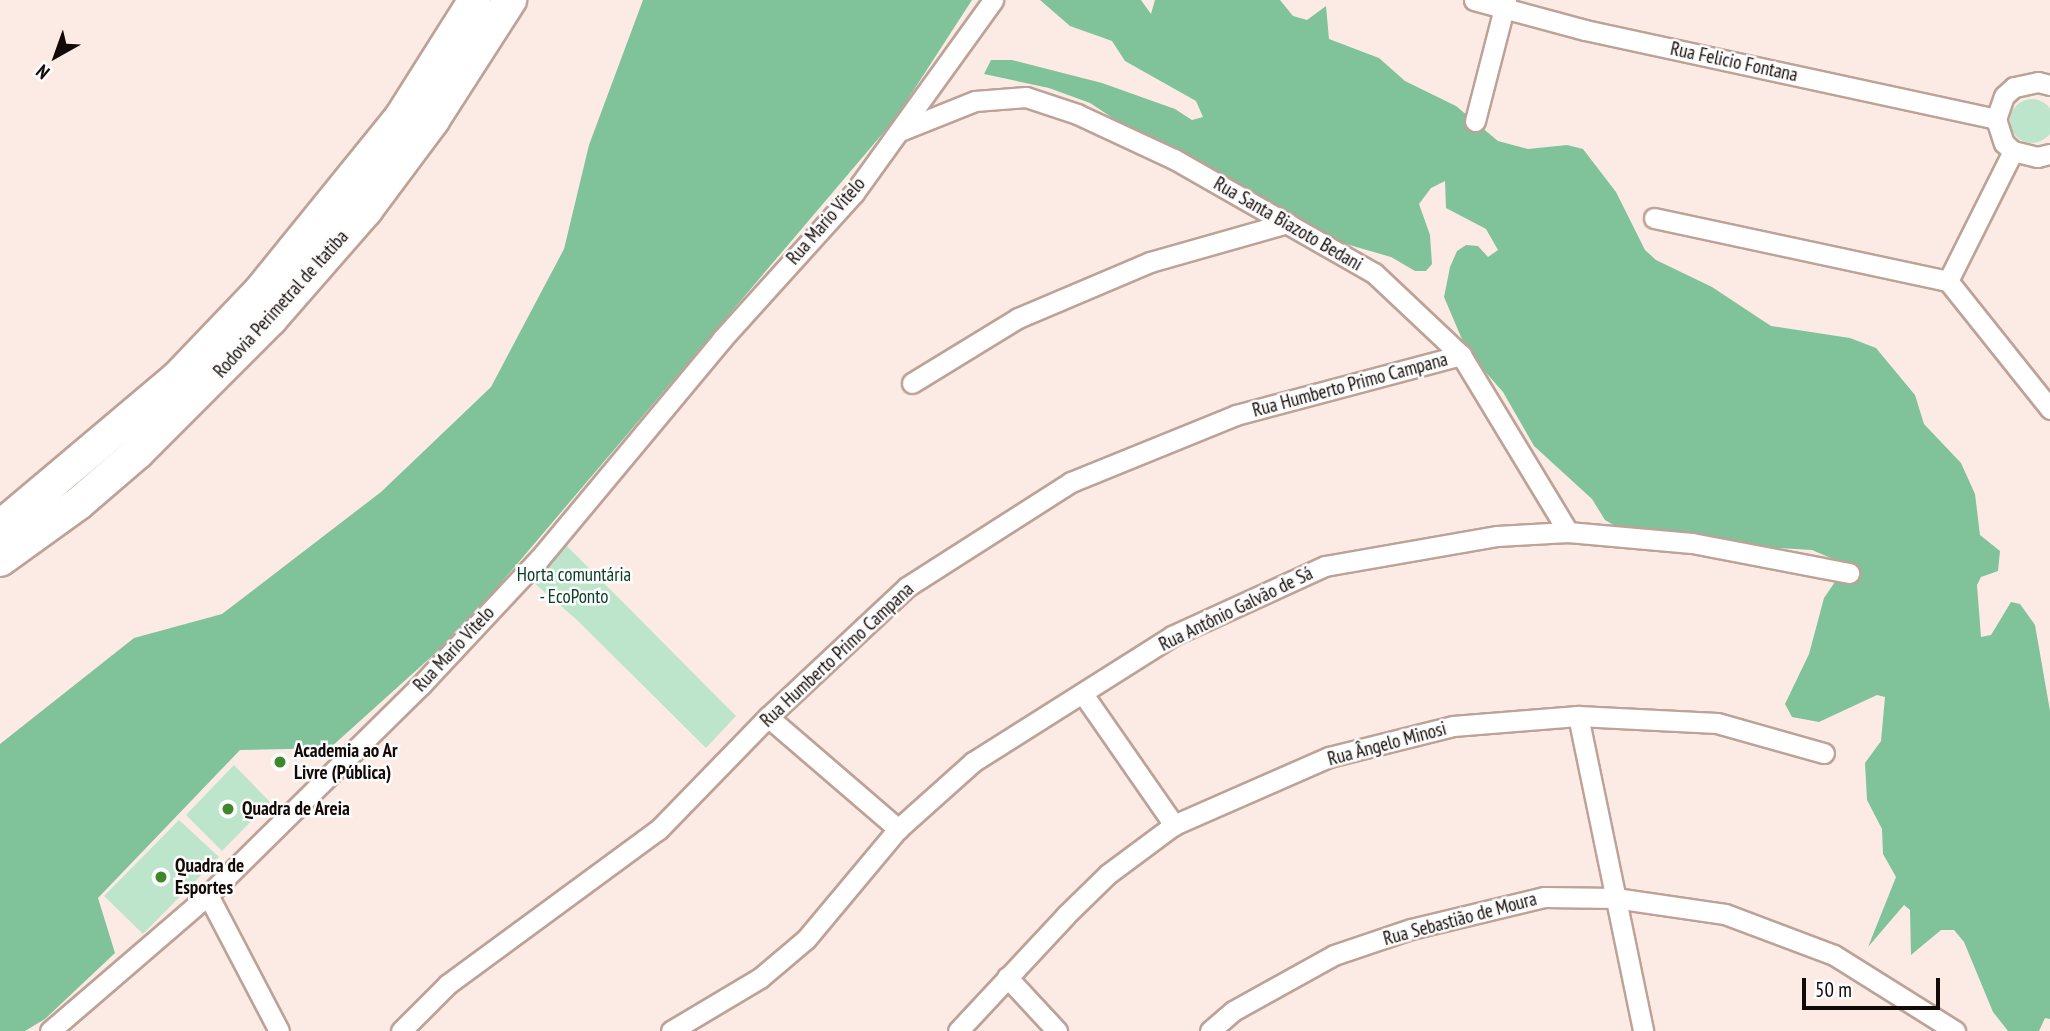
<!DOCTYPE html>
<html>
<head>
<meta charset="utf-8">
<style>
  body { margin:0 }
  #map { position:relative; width:2050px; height:1031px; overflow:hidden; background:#fcebe4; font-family:"PT Sans Narrow",sans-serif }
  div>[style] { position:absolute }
  .green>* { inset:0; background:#bde5cb }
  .round { border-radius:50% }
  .forest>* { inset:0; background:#80c29a }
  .roads { filter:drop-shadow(2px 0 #bda298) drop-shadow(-2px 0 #bda298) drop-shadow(0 2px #bda298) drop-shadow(0 -2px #bda298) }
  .minor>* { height:19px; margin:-9.5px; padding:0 9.5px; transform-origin:9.5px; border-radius:9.5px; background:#fff }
  .trunk>* { height:32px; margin:-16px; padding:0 16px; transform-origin:16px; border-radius:16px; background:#fff }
  .dots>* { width:19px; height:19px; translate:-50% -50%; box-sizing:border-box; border:4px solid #fcfcfc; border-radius:50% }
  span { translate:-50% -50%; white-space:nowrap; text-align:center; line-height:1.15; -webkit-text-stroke:5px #fcfcfc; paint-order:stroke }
  .street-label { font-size:19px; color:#130a07 }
  .park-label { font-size:19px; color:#0a4026 }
  .poi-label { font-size:19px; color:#130a07; font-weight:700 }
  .left { translate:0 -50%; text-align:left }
  .north { position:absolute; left:21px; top:21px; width:70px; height:70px; -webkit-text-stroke:5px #fcfcfc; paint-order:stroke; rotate:220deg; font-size:19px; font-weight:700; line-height:28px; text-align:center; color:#130a07 }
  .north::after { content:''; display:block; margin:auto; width:24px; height:32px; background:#130a07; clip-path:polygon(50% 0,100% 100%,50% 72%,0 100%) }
  .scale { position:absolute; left:1802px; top:978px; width:138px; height:32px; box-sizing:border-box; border:4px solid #130a07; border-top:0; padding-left:9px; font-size:21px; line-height:24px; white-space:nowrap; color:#130a07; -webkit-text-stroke:5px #fcfcfc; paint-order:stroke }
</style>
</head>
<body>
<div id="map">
  <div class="green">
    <div class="round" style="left:2010px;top:99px;width:44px;height:44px"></div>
    <div style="clip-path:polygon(566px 545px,736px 716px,706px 748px,577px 620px,533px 582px)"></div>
    <div style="clip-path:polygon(234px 765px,270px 802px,222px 851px,186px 815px)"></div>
    <div style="clip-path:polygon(179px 820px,219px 857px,143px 934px,104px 896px)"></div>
  </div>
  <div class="forest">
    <div style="clip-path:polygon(643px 0,972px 0,895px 119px,461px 630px,330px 748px,240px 750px,98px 898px,115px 953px,45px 1019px,25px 1031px,0 1031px,0 744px,134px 638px,222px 614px,381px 492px,491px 387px,564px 249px,589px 145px)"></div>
    <div style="clip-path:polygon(1040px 0,1141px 0,1151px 14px,1155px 0,1280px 0,1293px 16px,1307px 20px,1326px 6px,1329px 39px,1379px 58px,1405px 81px,1456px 106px,1498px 141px,1528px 149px,1567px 145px,1583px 149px,1616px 192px,1645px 250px,1656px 260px,1712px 287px,1771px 326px,1850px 338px,1876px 348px,1915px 395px,1924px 424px,1961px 463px,1975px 494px,1980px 535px,2000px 551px,1998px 571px,1981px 577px,1977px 585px,1981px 637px,1991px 635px,2011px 602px,2020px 604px,2035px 625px,2050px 711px,2050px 1019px,2045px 1018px,2039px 1031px,2008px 1031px,1993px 1012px,1964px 942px,1954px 930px,1941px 930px,1911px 955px,1910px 910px,1904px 905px,1868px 947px,1896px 877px,1883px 854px,1882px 829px,1867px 800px,1865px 763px,1881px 741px,1885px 697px,1877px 695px,1819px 722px,1792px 717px,1785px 704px,1809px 654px,1824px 598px,1841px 573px,1840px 562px,1812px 550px,1639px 540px,1605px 520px,1592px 499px,1534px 446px,1503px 392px,1467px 351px,1444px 297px,1450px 267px,1457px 251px,1466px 245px,1478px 246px,1488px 257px,1498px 250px,1486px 229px,1446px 208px,1445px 181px,1431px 188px,1419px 204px,1430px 235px,1432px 264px,1426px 271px,1415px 271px,1391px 257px,1315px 235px,1228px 194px,1090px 103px,1049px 88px,984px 74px,991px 60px,1012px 60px,1102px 83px,1175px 109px,1192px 120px,1203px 117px,1196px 101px,1125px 61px,1112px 41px,1070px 26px)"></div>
  </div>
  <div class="roads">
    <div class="minor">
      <div style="left:1474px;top:0;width:115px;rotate:15.1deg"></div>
      <div style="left:1585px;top:30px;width:421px;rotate:12.2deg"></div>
      <div style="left:2050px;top:85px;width:12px;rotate:-166deg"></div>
      <div style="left:2038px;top:82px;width:25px;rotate:168deg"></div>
      <div style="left:2014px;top:87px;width:13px;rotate:138deg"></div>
      <div style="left:2004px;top:96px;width:24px;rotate:109deg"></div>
      <div style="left:1996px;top:119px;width:25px;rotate:72deg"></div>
      <div style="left:2004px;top:143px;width:12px;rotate:42deg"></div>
      <div style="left:2013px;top:151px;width:25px;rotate:14deg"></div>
      <div style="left:2037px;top:157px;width:13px;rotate:-13deg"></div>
      <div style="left:1475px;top:121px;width:125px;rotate:-75.6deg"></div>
      <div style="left:900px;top:131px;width:81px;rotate:-21.8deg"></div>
      <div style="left:975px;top:101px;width:51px;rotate:-4.5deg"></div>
      <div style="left:1026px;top:97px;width:54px;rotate:18.4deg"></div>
      <div style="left:1077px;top:114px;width:107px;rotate:24.9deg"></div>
      <div style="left:1174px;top:159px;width:230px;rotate:29.7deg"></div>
      <div style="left:1374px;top:273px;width:120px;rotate:43.3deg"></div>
      <div style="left:1461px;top:355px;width:207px;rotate:58.8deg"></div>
      <div style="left:1654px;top:218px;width:301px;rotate:12.1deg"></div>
      <div style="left:1948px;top:281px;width:164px;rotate:51.4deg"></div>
      <div style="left:1948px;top:281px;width:145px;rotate:-63.4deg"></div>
      <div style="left:912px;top:383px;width:124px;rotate:-31.5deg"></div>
      <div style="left:1018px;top:318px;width:143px;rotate:-23deg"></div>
      <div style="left:1150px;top:262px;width:143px;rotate:-15.8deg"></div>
      <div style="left:1083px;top:694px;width:160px;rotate:55.2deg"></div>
      <div style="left:1578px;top:716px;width:322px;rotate:78.3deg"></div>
      <div style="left:768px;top:717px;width:172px;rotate:40.7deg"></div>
      <div style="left:208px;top:895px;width:153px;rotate:62.4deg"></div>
      <div style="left:1007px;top:977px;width:74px;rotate:47.2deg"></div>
      <div style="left:50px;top:1031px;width:208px;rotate:-40.7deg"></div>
      <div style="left:208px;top:895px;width:298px;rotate:-44.6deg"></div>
      <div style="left:420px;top:686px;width:174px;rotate:-46.9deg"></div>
      <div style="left:539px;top:559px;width:286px;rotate:-50.2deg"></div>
      <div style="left:722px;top:339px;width:197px;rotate:-47.9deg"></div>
      <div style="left:854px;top:193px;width:238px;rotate:-54.2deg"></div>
      <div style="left:401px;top:1031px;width:66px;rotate:-45deg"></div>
      <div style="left:448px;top:984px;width:260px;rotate:-36.3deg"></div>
      <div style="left:658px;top:830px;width:158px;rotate:-45.8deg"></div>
      <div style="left:768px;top:717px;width:190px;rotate:-43.1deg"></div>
      <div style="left:907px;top:587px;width:195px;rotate:-32.6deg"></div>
      <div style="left:1071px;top:482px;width:178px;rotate:-22.1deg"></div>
      <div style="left:1236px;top:415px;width:233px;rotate:-14.9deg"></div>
      <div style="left:671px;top:1031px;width:104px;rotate:-30.8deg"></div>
      <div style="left:760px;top:978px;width:60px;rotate:-40.3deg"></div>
      <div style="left:806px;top:939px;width:143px;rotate:-50.1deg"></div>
      <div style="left:898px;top:829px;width:101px;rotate:-41.8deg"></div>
      <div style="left:973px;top:762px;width:236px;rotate:-32.3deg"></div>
      <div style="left:1172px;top:636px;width:168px;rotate:-24.6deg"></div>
      <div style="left:1325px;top:566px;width:175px;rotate:-9.9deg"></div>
      <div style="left:1497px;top:536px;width:71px;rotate:-3.2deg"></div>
      <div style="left:1568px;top:532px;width:124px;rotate:5.1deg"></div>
      <div style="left:1692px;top:543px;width:160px;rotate:10.8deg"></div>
      <div style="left:958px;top:1031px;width:158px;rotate:-47deg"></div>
      <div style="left:1066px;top:915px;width:59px;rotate:-44.3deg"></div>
      <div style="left:1108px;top:874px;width:82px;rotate:-36.6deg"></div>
      <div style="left:1174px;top:825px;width:169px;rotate:-23.7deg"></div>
      <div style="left:1329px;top:757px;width:128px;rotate:-14deg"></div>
      <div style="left:1453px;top:726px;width:125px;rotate:-4.6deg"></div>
      <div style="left:1578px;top:716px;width:139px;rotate:2.9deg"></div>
      <div style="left:1717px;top:723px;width:111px;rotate:15.7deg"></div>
      <div style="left:1210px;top:1031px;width:30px;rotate:-41deg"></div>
      <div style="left:1233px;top:1011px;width:115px;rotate:-29deg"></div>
      <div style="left:1334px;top:955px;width:81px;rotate:-18.7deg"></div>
      <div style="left:1411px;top:929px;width:137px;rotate:-13.5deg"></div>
      <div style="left:1544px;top:897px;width:71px;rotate:0.8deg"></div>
      <div style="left:1615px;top:898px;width:111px;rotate:8.3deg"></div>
      <div style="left:1725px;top:914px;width:116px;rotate:20.6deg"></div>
      <div style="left:1834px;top:955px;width:143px;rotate:32.1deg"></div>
    </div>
    <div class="trunk">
      <div style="left:0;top:527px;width:230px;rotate:-40.1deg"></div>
      <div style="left:176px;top:379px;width:123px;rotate:-46.3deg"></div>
      <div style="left:261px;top:290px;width:223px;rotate:-51deg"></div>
      <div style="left:401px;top:117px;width:138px;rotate:-57.7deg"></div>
      <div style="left:0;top:560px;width:97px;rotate:-35.8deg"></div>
      <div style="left:79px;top:503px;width:78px;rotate:-40.8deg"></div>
      <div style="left:138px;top:452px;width:188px;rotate:-45deg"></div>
      <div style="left:271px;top:319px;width:145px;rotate:-48.9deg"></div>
      <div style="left:366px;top:210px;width:112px;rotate:-53.3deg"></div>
      <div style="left:433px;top:120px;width:143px;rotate:-57.3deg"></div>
    </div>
  </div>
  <div class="dots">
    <div style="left:280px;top:762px;background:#3f862d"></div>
    <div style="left:228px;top:809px;background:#3f862d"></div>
    <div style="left:161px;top:877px;background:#3f862d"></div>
  </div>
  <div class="street-label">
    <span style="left:1734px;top:62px;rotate:12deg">Rua Felicio Fontana</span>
    <span style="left:826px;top:221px;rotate:-49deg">Rua Mario Vitelo</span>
    <span style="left:1288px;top:224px;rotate:30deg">Rua Santa Biazoto Bedani</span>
    <span style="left:281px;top:304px;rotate:-48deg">Rodovia Perimetral de Itatiba</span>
    <span style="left:1350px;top:385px;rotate:-15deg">Rua Humberto Primo Campana</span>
    <span style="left:1236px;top:609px;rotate:-26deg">Rua Antônio Galvão de Sá</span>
    <span style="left:454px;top:649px;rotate:-47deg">Rua Mario Vitelo</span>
    <span style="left:837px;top:655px;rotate:-43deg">Rua Humberto Primo Campana</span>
    <span style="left:1387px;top:744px;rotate:-15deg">Rua Ângelo Minosi</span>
    <span style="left:1460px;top:919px;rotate:-15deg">Rua Sebastião de Moura</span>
  </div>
  <div class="park-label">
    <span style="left:574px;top:586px">Horta comuntária<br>- EcoPonto</span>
  </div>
  <div class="poi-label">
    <span class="left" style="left:294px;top:762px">Academia ao Ar<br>Livre (Pública)</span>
    <span class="left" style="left:242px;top:809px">Quadra de Areia</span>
    <span class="left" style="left:175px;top:877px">Quadra de<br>Esportes</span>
  </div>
  <div class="north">N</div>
  <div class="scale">50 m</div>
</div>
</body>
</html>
